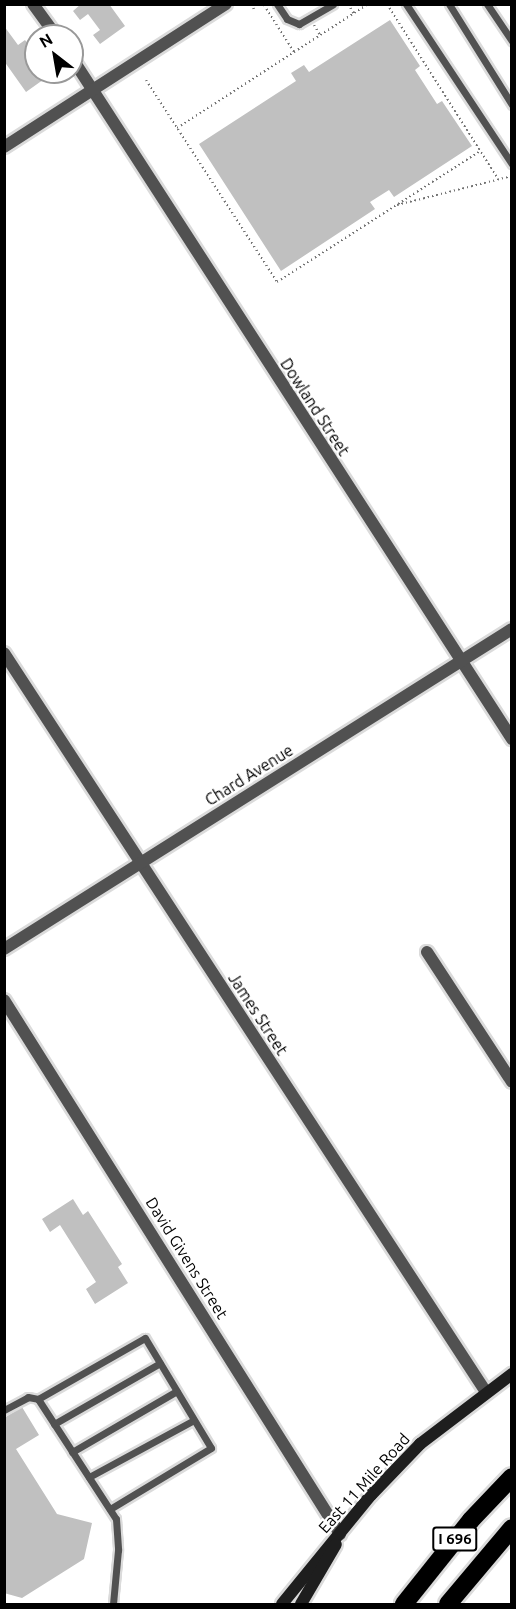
<!DOCTYPE html>
<html>
<head>
<meta charset="utf-8">
<style>
  body { margin:0 }
  #map { position:relative; width:516px; height:1609px; overflow:hidden; background:#fff; font-family:Ubuntu,sans-serif }
  div>[style] { position:absolute }
  .building>* { inset:0; background:#c0c0c0 }
  .path>* { height:2px; margin-top:-1px; transform-origin:0; background:repeating-linear-gradient(90deg,#737373 0 1.5px,transparent 0 4.5px) }
  .roads { filter:drop-shadow(2px 0 #dbdbdb) drop-shadow(-2px 0 #dbdbdb) drop-shadow(0 2px #dbdbdb) drop-shadow(0 -2px #dbdbdb) }
  .lane>* { height:7px; margin:-3.5px; padding:0 3.5px; transform-origin:3.5px; border-radius:3.5px; background:#515151 }
  .street>* { height:12px; margin:-6px; padding:0 6px; transform-origin:6px; border-radius:6px; background:#515151 }
  .secondary>* { height:12px; margin:-6px; padding:0 6px; transform-origin:6px; border-radius:6px; background:#1e1e1e }
  .highway>* { height:18px; margin:-9px; padding:0 9px; transform-origin:9px; border-radius:9px; background:#000 }
  span { translate:-50% -50%; white-space:nowrap; text-align:center; line-height:1.15; -webkit-text-stroke:4.5px #fff; paint-order:stroke }
  .shield-label span { padding:2px 4px; background:#fff; border:2px solid; border-radius:4px; -webkit-text-stroke-width:0 }
  .shield-label { font-size:15px; color:#000; font-weight:700 }
  .street-label { font-size:16px; color:#000 }
  .frame { position:absolute; inset:0; border:6px solid #000; pointer-events:none }
  .north { position:absolute; left:24px; top:24px; width:60px; height:60px; box-sizing:border-box; background:#fff; border:2px solid #999; border-radius:50%; rotate:329deg; font-size:16px; font-weight:700; line-height:24px; text-align:center; color:#000 }
  .north::after { content:''; display:block; margin:auto; width:21px; height:27px; background:#000; clip-path:polygon(50% 0,100% 100%,50% 72%,0 100%) }
</style>
</head>
<body>
<div id="map">
  <div class="building">
    <div style="clip-path:polygon(81px 4px,109px 4px,125px 26px,100px 44px,93px 35px,100px 30px,88px 14px,80px 20px,73px 11px)"></div>
    <div style="clip-path:polygon(390px 20px,420px 66px,415px 70px,437px 104px,442px 101px,472px 146px,394px 197px,389px 190px,370px 202px,375px 209px,281px 271px,199px 144px,296px 81px,291px 73px,304px 65px,309px 72px)"></div>
    <div style="clip-path:polygon(4px 26px,18px 45px,25px 40px,32px 49px,25px 54px,36px 72px,54px 72px,26px 92px,4px 61px)"></div>
    <div style="clip-path:polygon(73px 1199px,83px 1215px,88px 1211px,122px 1264px,118px 1267px,128px 1283px,95px 1304px,86px 1289px,96px 1282px,60px 1225px,50px 1232px,42px 1219px)"></div>
    <div style="clip-path:polygon(22px 1407px,39px 1435px,16px 1449px,57px 1514px,92px 1523px,84px 1559px,22px 1598px,4px 1593px,4px 1418px)"></div>
  </div>
  <div class="path">
    <div style="left:251px;top:4px;width:8px;rotate:60deg"></div>
    <div style="left:348px;top:4px;width:12px;rotate:59deg"></div>
    <div style="left:387px;top:4px;width:205px;rotate:57.6deg"></div>
    <div style="left:264px;top:5px;width:56px;rotate:57.4deg"></div>
    <div style="left:314px;top:25px;width:12px;rotate:59deg"></div>
    <div style="left:146px;top:80px;width:241px;rotate:57deg"></div>
    <div style="left:277px;top:282px;width:242px;rotate:-32.8deg"></div>
    <div style="left:177px;top:128px;width:228px;rotate:-33deg"></div>
    <div style="left:397px;top:205px;width:119px;rotate:-14.2deg"></div>
  </div>
  <div class="roads">
    <div class="lane">
      <div style="left:277px;top:4px;width:18px;rotate:56deg"></div>
      <div style="left:287px;top:19px;width:13px;rotate:23deg"></div>
      <div style="left:299px;top:24px;width:39px;rotate:-30deg"></div>
      <div style="left:406px;top:4px;width:192px;rotate:56.5deg"></div>
      <div style="left:449px;top:4px;width:119px;rotate:58deg"></div>
      <div style="left:487px;top:4px;width:45px;rotate:56deg"></div>
      <div style="left:38px;top:1399px;width:123px;rotate:-29.7deg"></div>
      <div style="left:145px;top:1338px;width:128px;rotate:59deg"></div>
      <div style="left:211px;top:1448px;width:118px;rotate:148.9deg"></div>
      <div style="left:4px;top:1410px;width:27px;rotate:-28deg"></div>
      <div style="left:28px;top:1397px;width:10px;rotate:11deg"></div>
      <div style="left:38px;top:1399px;width:143px;rotate:57deg"></div>
      <div style="left:116px;top:1519px;width:31px;rotate:86deg"></div>
      <div style="left:118px;top:1550px;width:54px;rotate:95.3deg"></div>
      <div style="left:54px;top:1424px;width:122px;rotate:-29.9deg"></div>
      <div style="left:72px;top:1452px;width:121px;rotate:-30.2deg"></div>
      <div style="left:89px;top:1477px;width:119px;rotate:-28.5deg"></div>
    </div>
    <div class="street">
      <div style="left:33px;top:4px;width:39px;rotate:54deg"></div>
      <div style="left:72px;top:58px;width:811px;rotate:57.13deg"></div>
      <div style="left:4px;top:147px;width:264px;rotate:-32.8deg"></div>
      <div style="left:4px;top:653px;width:882px;rotate:56.89deg"></div>
      <div style="left:4px;top:949px;width:600px;rotate:-32.21deg"></div>
      <div style="left:427px;top:952px;width:155px;rotate:56.8deg"></div>
      <div style="left:4px;top:1000px;width:631px;rotate:57.82deg"></div>
    </div>
    <div class="secondary">
      <div style="left:282px;top:1604px;width:141px;rotate:-50.8deg"></div>
      <div style="left:371px;top:1495px;width:71px;rotate:-46.1deg"></div>
      <div style="left:420px;top:1444px;width:116px;rotate:-37.3deg"></div>
      <div style="left:301px;top:1604px;width:69px;rotate:-59.7deg"></div>
    </div>
    <div class="highway">
      <div style="left:404px;top:1604px;width:107px;rotate:-51.4deg"></div>
      <div style="left:471px;top:1520px;width:59px;rotate:-46.4deg"></div>
      <div style="left:448px;top:1604px;width:99px;rotate:-49.9deg"></div>
    </div>
  </div>
  <div class="shield-label">
    <span style="left:455px;top:1539px">I 696</span>
  </div>
  <div class="street-label">
    <span style="left:315px;top:407px;rotate:57deg">Dowland Street</span>
    <span style="left:249px;top:775px;rotate:-32deg">Chard Avenue</span>
    <span style="left:258px;top:1014px;rotate:57deg">James Street</span>
    <span style="left:187px;top:1258px;rotate:58deg">David Givens Street</span>
    <span style="left:364px;top:1483px;rotate:-48deg">East 11 Mile Road</span>
  </div>
  <div class="frame"></div>
  <div class="north">N</div>
</div>
</body>
</html>
